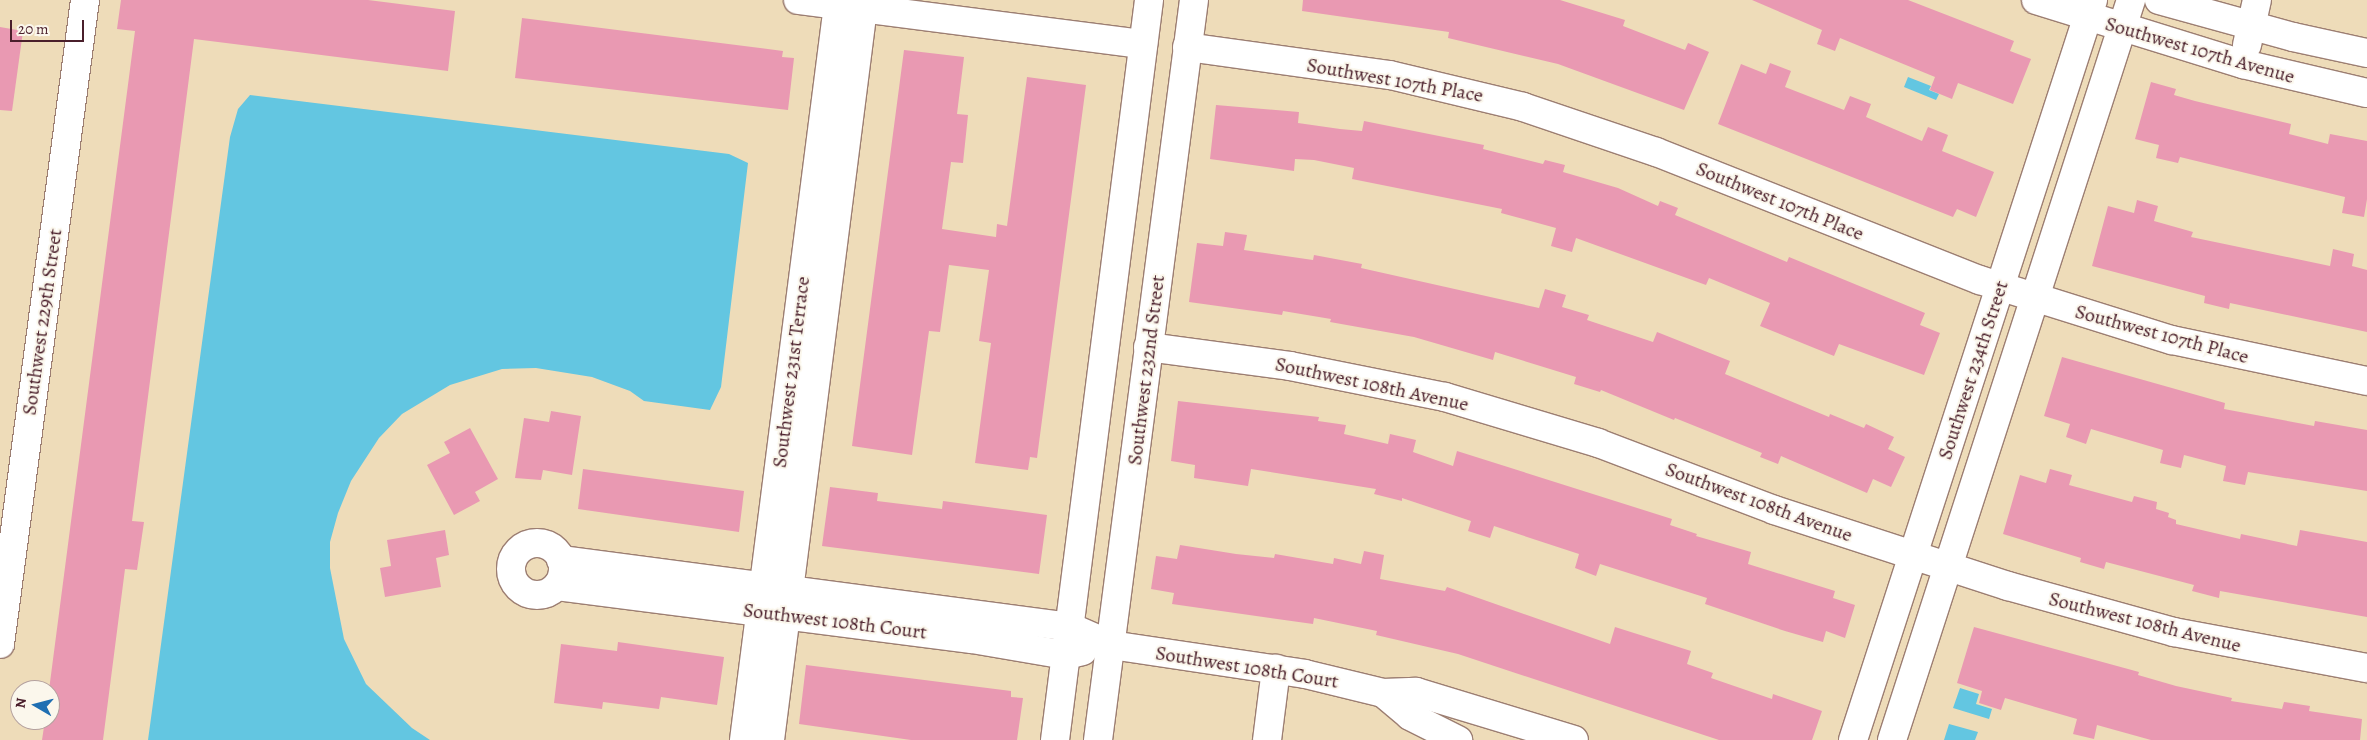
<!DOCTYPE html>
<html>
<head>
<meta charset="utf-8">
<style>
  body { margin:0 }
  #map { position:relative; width:2367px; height:740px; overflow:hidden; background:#eedcb9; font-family:Alegreya,serif }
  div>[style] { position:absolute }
  .water>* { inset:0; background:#63c6e1 }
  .building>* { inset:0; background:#e999b2 }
  .roads { filter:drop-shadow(1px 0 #9c7e72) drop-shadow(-1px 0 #9c7e72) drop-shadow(0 1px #9c7e72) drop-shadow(0 -1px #9c7e72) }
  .minor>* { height:28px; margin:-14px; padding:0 14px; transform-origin:14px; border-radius:14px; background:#fff }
  .minor>.ring { margin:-14px; padding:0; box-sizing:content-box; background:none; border:28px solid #fff; border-radius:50% }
  span { translate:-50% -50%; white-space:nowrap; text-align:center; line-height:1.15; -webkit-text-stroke:4px #fbf7ec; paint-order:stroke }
  .street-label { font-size:20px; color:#4a1f2b }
  .north { position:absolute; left:10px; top:680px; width:50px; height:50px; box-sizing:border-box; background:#fbf7ec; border:1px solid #b4a19f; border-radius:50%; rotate:278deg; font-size:14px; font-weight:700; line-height:20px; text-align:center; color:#4a1f2b }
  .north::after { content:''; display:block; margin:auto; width:18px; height:22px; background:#1f6fb2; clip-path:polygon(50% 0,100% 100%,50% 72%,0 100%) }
  .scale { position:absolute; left:10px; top:20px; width:74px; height:22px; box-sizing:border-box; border:2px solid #4a1f2b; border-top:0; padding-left:6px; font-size:15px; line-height:18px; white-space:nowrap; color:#4a1f2b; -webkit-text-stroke:4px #fbf7ec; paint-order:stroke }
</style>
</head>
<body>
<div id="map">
  <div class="water">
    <div style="clip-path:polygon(1908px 77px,1931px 86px,1929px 90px,1939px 94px,1936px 100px,1904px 87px)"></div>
    <div style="clip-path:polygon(250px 95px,729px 154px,748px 163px,721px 387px,710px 410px,644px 401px,630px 391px,592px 377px,536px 368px,502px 369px,450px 385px,402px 414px,379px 438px,351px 481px,338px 513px,330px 542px,330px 568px,344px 639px,366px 684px,412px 728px,430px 740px,148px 740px,230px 137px,238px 109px)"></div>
    <div style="clip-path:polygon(1960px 688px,1979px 694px,1976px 704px,1992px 709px,1989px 719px,1953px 708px)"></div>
    <div style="clip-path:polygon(1949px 724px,1978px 732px,1975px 740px,1944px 740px)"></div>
  </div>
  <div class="building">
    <div style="clip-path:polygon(121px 0,368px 0,455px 11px,448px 71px,194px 39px,132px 521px,144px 522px,137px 570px,125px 569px,103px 740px,42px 740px,45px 720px,50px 720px,49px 690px,135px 31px,117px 29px)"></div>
    <div style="clip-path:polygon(1303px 0,1560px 0,1625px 20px,1623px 26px,1685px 50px,1688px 43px,1709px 52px,1684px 110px,1558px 64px,1448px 38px,1449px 32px,1302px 11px)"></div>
    <div style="clip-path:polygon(1752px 0,1908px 0,2014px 41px,2010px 51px,2031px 59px,2013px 104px,1958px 83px,1952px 99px,1930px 90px,1935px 77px,1840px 38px,1835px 51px,1817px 44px,1822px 30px)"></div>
    <div style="clip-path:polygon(522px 18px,783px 51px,782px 57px,794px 58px,788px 110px,515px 78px)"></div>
    <div style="clip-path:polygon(0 27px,23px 31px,12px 111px,0 110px)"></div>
    <div style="clip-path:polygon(904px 50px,964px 57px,957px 114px,968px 115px,963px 163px,951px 162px,942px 229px,996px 237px,997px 224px,1007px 226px,1027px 77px,1086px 85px,1037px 458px,1030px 457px,1028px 470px,975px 463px,991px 343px,979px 341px,989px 270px,949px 265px,940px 332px,929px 331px,912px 455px,852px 446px)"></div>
    <div style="clip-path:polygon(1770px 63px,1791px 71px,1785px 87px,1844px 110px,1850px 96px,1871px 104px,1866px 117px,1922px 141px,1928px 127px,1948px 135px,1942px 151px,1994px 172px,1976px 217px,1957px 209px,1953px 217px,1718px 124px,1741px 64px,1766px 74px)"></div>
    <div style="clip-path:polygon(2151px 82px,2176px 89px,2174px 95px,2195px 101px,2291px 124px,2289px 134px,2328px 144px,2330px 134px,2367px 141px,2367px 199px,2364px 217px,2342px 213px,2345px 197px,2180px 157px,2178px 163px,2156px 158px,2159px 145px,2135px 139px)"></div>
    <div style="clip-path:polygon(1216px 105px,1299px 112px,1298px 123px,1340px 129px,1362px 131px,1364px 121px,1484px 145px,1483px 149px,1543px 164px,1545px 160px,1565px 165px,1563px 172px,1618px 188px,1658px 206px,1660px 201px,1678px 208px,1675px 215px,1787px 262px,1789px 257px,1925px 313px,1920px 325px,1940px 333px,1924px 375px,1839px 344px,1834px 356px,1760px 326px,1770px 303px,1709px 278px,1706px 285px,1576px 238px,1572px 252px,1551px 246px,1556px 228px,1501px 213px,1502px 209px,1352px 179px,1354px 168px,1314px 160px,1295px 159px,1294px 171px,1210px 159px)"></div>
    <div style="clip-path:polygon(2137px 200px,2158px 206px,2154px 221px,2193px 232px,2191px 237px,2330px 266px,2333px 249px,2354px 254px,2352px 266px,2367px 270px,2367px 332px,2230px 303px,2229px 309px,2204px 303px,2205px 296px,2092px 266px,2108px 206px,2134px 213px)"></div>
    <div style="clip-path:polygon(1225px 232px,1247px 235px,1244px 250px,1313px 260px,1314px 255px,1362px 264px,1361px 268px,1539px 308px,1545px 289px,1566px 295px,1562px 307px,1589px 315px,1587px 320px,1653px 342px,1657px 332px,1730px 361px,1725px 374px,1829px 417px,1830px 414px,1864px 428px,1866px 424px,1894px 437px,1888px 449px,1905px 457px,1891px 487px,1873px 479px,1867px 493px,1781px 456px,1778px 464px,1760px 457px,1762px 453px,1675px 418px,1674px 420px,1601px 390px,1600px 392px,1574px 384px,1576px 377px,1495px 352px,1493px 360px,1414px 337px,1330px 322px,1331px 319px,1283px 311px,1282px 315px,1189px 302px,1197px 243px,1223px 246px)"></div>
    <div style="clip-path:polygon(2062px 357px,2225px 403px,2224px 409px,2314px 426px,2315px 421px,2367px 430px,2367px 491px,2248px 472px,2245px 485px,2223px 481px,2226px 466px,2184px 455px,2181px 468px,2160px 463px,2163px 450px,2091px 429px,2086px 444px,2066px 437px,2070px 424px,2044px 416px)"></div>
    <div style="clip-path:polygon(1178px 401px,1319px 417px,1318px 421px,1346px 425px,1344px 434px,1388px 444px,1390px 434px,1416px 440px,1413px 452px,1453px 466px,1457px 451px,1672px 519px,1670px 525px,1697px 534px,1696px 536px,1751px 552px,1748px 564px,1835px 591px,1833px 598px,1855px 605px,1845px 638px,1826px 631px,1823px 642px,1785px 631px,1705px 604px,1707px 598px,1600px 564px,1596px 576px,1575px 568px,1579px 554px,1494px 526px,1490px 538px,1468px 531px,1471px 521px,1402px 498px,1402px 501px,1374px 494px,1376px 489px,1251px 469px,1248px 486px,1194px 478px,1195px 465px,1171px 461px)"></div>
    <div style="clip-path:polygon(551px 411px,581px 416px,572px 475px,543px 470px,541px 480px,515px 478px,524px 418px,549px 422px)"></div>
    <div style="clip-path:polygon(470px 428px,498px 479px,475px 492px,480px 501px,454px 515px,427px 465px,450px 453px,444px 442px)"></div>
    <div style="clip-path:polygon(583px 469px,744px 491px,739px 532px,578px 509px)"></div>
    <div style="clip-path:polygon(2050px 469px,2072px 475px,2069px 485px,2132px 502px,2134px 496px,2157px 502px,2156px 509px,2169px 513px,2168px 517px,2176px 520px,2176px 524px,2240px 539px,2241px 534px,2297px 546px,2300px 530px,2367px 542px,2367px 617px,2220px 591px,2219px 598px,2192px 591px,2194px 585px,2106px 562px,2104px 569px,2080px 562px,2081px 558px,2003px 534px,2020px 475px,2046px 483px)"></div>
    <div style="clip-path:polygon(830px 487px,878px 493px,877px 501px,942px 509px,943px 501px,1047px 515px,1039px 574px,822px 546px)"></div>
    <div style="clip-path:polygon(445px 530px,449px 555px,436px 558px,441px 587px,385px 597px,380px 568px,391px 566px,387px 540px)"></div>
    <div style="clip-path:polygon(1180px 545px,1236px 554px,1274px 558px,1275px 554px,1333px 564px,1334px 558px,1361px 564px,1364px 551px,1384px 555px,1380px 579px,1445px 591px,1447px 587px,1610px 644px,1615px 627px,1691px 651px,1687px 664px,1713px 673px,1711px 678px,1772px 699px,1773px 694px,1822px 711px,1812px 740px,1719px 740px,1458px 654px,1376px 635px,1377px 631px,1314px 618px,1313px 624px,1172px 604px,1174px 593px,1151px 589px,1156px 556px,1177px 559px)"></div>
    <div style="clip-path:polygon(1974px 627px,2139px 672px,2138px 675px,2176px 686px,2232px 698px,2231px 701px,2282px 709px,2284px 702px,2310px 706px,2309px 711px,2362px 719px,2360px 740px,2151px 740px,2097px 725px,2094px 739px,2073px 734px,2077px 719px,2005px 698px,2001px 710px,1979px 703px,1982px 691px,1957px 683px)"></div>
    <div style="clip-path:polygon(618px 642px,724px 657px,717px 705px,661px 697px,659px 709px,603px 702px,602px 709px,554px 703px,561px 644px,617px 651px)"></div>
    <div style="clip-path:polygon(806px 665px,1011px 691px,1011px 697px,1023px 698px,1017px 740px,911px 740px,799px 724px)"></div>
  </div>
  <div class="roads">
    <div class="minor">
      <div style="left:798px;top:0;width:348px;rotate:7.3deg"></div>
      <div style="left:2036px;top:0;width:217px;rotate:17.2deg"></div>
      <div style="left:2243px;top:64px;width:127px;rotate:13.2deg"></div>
      <div style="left:2159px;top:0;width:139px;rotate:15.4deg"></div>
      <div style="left:2293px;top:37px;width:76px;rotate:12.2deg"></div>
      <div style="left:2247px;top:45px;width:46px;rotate:-77.5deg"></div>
      <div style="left:1187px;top:47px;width:205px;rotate:7.9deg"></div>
      <div style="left:1390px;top:75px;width:137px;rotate:13.5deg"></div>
      <div style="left:1523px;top:107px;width:140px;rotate:18.7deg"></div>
      <div style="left:1656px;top:152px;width:348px;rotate:21.6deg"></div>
      <div style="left:1980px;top:280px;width:201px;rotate:17.4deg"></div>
      <div style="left:2172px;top:340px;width:199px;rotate:11.9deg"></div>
      <div style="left:1148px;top:347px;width:143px;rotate:7.6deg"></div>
      <div style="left:1290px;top:366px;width:158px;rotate:11.3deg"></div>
      <div style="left:1445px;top:397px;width:160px;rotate:16.7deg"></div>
      <div style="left:1598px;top:443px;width:188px;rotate:20.8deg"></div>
      <div style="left:1774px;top:510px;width:246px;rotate:18deg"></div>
      <div style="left:2008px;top:586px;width:172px;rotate:15.5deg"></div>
      <div style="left:2174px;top:632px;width:196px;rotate:10.6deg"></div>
      <div class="ring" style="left:511px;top:543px;width:24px;height:24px"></div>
      <div style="left:561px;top:560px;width:513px;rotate:7.5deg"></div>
      <div style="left:1070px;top:627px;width:45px;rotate:23.7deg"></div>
      <div style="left:1111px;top:645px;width:196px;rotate:8.5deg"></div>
      <div style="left:1305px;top:674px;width:80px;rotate:13.7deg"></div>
      <div style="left:1383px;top:693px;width:33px;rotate:-2deg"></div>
      <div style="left:1416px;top:692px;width:165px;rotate:16.9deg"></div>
      <div style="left:557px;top:586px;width:418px;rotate:7.3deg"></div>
      <div style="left:972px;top:639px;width:95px;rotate:9.7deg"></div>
      <div style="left:1066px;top:655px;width:17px;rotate:-13deg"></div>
      <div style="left:0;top:644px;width:650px;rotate:-82.48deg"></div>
      <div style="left:1383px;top:693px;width:35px;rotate:40deg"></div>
      <div style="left:1410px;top:716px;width:54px;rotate:26.6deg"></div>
      <div style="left:744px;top:740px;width:741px;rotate:-82.71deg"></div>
      <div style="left:770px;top:740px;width:738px;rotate:-82.76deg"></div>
      <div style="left:1055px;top:740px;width:746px;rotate:-82.76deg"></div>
      <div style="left:1098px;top:740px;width:746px;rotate:-82.61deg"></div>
      <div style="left:1267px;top:740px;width:72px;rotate:-82.8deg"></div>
      <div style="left:1853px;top:740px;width:778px;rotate:-72.03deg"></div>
      <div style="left:1892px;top:740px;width:778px;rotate:-72.1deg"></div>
    </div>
  </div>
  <div class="street-label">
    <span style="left:2200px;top:50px;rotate:16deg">Southwest 107th Avenue</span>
    <span style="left:1395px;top:80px;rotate:10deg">Southwest 107th Place</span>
    <span style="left:1780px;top:201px;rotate:22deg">Southwest 107th Place</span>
    <span style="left:42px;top:322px;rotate:-82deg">Southwest 229th Street</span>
    <span style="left:2162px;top:334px;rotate:15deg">Southwest 107th Place</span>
    <span style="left:1146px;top:370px;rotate:-83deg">Southwest 232nd Street</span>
    <span style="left:1973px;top:370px;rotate:-72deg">Southwest 234th Street</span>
    <span style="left:791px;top:372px;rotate:-83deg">Southwest 231st Terrace</span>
    <span style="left:1372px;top:384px;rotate:12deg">Southwest 108th Avenue</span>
    <span style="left:1759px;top:502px;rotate:20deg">Southwest 108th Avenue</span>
    <span style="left:835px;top:621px;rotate:7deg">Southwest 108th Court</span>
    <span style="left:2145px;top:622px;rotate:14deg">Southwest 108th Avenue</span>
    <span style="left:1247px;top:667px;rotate:9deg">Southwest 108th Court</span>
  </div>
  <div class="north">N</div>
  <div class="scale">20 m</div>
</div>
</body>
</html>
